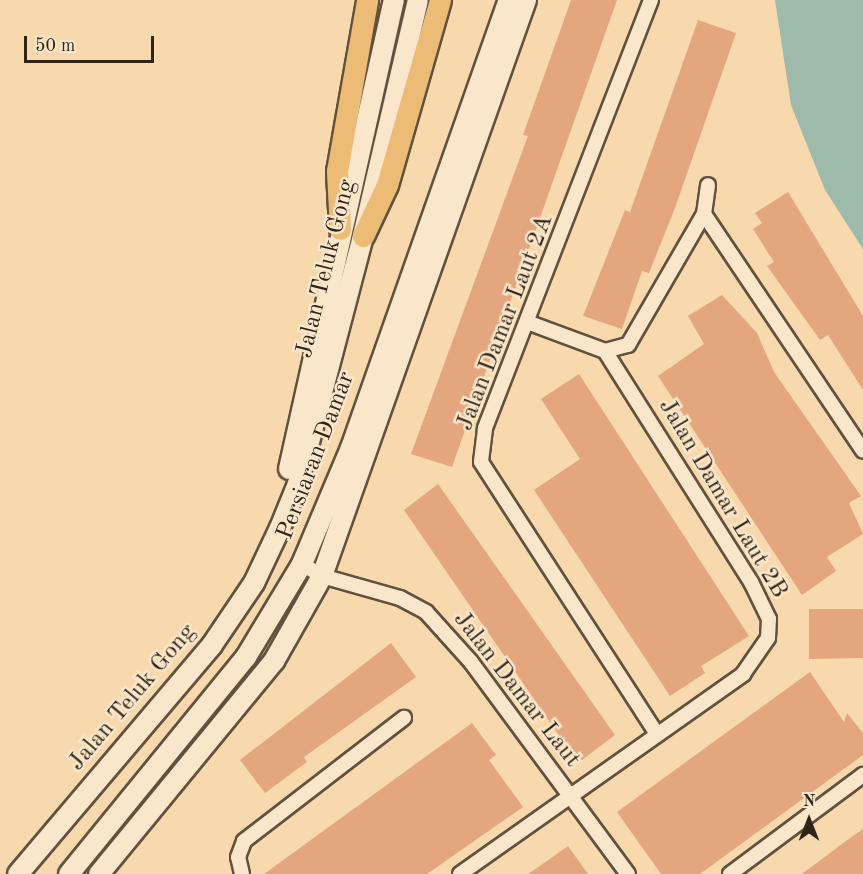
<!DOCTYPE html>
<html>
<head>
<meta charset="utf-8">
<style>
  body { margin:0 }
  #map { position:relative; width:863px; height:874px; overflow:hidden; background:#f8d9ae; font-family:"Old Standard TT",serif }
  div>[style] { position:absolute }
  .water>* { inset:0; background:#9dbaab }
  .building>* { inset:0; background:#e4a67f }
  .roads { filter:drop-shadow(2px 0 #61513d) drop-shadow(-2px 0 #61513d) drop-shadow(0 2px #61513d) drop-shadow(0 -2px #61513d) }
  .street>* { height:14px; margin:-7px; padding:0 7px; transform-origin:7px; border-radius:7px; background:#fae6ca }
  .secondary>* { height:20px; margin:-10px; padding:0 10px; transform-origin:10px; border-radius:10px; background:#fae6ca }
  .primary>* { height:21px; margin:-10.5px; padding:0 10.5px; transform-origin:10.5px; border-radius:10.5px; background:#ecbc77 }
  span { translate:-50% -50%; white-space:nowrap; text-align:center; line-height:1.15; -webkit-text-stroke:5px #fae6ca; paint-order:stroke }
  .street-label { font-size:24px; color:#2f2417 }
  .north { position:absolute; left:779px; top:790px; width:60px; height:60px; -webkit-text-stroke:4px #fae6ca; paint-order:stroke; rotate:0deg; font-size:16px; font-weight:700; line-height:24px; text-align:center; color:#2f2417 }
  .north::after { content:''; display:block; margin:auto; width:21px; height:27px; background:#2f2417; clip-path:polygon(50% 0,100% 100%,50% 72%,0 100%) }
  .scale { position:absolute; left:24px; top:36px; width:130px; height:27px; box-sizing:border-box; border:3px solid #2f2417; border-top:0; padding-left:8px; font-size:18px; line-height:21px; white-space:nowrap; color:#2f2417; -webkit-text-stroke:4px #fae6ca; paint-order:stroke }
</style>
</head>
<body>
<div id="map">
  <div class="water">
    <div style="clip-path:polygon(775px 0,863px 0,863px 249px,825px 190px,791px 105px)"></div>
  </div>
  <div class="building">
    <div style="clip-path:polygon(571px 0,617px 0,452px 467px,411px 454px,528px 136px,523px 135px)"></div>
    <div style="clip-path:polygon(698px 20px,736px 33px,675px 208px,649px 273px,642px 271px,622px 329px,583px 316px,625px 210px,630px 212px)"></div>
    <div style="clip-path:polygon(788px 192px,863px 316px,863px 390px,828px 335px,820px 340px,767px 266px,774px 262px,753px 229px,762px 223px,755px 213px)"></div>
    <div style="clip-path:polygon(722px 295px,757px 333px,774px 372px,861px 496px,849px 503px,863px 534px,827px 557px,836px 571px,802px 595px,658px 376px,704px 344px,688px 316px)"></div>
    <div style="clip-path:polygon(579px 374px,749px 636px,701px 666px,705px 673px,670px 696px,534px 490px,580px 459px,541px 399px)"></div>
    <div style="clip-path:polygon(438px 484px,615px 735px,578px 763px,404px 510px)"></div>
    <div style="clip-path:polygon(809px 609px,863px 609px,863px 658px,809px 659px)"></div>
    <div style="clip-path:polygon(391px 643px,416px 677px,304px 757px,307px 762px,265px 793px,240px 760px)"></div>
    <div style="clip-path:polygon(810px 672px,844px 722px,847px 713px,863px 733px,863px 755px,700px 874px,661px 874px,617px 812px)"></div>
    <div style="clip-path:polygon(472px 723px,496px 755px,489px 760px,523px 807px,427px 874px,264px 874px)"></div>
    <div style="clip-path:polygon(863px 829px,863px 874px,802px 874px,850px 838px)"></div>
    <div style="clip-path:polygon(568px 846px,588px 874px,528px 874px,547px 861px)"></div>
  </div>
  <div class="roads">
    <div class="street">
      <div style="left:651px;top:0;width:460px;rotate:111.2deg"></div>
      <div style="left:485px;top:429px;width:33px;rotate:97deg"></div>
      <div style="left:481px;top:462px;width:323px;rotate:57.1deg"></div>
      <div style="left:704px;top:214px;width:285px;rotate:56.1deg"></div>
      <div style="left:527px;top:322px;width:83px;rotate:20.4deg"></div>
      <div style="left:605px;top:351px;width:24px;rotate:-15deg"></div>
      <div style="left:628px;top:345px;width:151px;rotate:-59.9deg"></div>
      <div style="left:704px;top:214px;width:29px;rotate:-82deg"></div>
      <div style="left:302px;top:564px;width:23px;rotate:31deg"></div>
      <div style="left:322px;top:576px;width:81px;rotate:15.8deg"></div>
      <div style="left:400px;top:598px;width:30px;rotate:28deg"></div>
      <div style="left:426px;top:612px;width:67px;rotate:48deg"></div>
      <div style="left:471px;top:662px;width:264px;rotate:53.5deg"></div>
      <div style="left:242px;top:874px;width:17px;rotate:-103deg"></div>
      <div style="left:238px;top:857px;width:17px;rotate:-69deg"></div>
      <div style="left:244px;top:841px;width:202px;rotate:-37.6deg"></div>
      <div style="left:460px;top:874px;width:347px;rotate:-35.2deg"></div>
      <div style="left:743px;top:674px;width:44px;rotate:-55.2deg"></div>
      <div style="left:768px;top:638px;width:19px;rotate:-87deg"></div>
      <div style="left:769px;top:619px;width:41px;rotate:-115.9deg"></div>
      <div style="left:751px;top:582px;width:273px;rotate:-122.3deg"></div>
      <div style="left:730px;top:874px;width:166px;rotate:-36.7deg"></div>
    </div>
    <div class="secondary">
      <div style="left:289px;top:469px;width:481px;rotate:-77.4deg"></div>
      <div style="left:18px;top:874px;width:300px;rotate:-49.7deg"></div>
      <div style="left:212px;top:645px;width:75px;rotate:-55.9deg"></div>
      <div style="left:254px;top:583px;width:61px;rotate:-64.7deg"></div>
      <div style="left:280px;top:528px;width:48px;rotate:-67.8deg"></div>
      <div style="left:298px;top:484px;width:256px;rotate:-75.3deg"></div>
      <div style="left:363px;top:236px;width:242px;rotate:-76.9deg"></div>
      <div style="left:69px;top:874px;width:280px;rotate:-50.8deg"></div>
      <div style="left:246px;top:657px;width:109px;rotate:-58.9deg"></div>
      <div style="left:302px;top:564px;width:126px;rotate:-67.1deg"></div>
      <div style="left:351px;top:448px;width:475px;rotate:-70.6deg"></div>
      <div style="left:99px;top:874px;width:276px;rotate:-50.6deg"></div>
      <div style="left:274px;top:661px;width:98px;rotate:-60.5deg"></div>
      <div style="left:322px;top:576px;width:611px;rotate:-70.5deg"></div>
    </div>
    <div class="primary">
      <div style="left:340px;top:229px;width:58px;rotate:-93deg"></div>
      <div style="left:337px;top:171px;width:174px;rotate:-80deg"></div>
      <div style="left:363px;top:236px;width:56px;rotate:-64.8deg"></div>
      <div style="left:387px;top:185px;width:192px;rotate:-74deg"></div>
    </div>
  </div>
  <div class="street-label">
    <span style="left:327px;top:269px;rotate:-76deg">Jalan Teluk Gong</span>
    <span style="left:506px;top:323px;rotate:-69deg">Jalan Damar Laut 2A</span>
    <span style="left:317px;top:456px;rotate:-69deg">Persiaran Damar</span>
    <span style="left:722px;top:499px;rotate:59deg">Jalan Damar Laut 2B</span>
    <span style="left:516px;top:690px;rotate:52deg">Jalan Damar Laut</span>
    <span style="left:133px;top:698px;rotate:-50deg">Jalan Teluk Gong</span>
  </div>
  <div class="north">N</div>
  <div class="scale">50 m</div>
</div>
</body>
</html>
